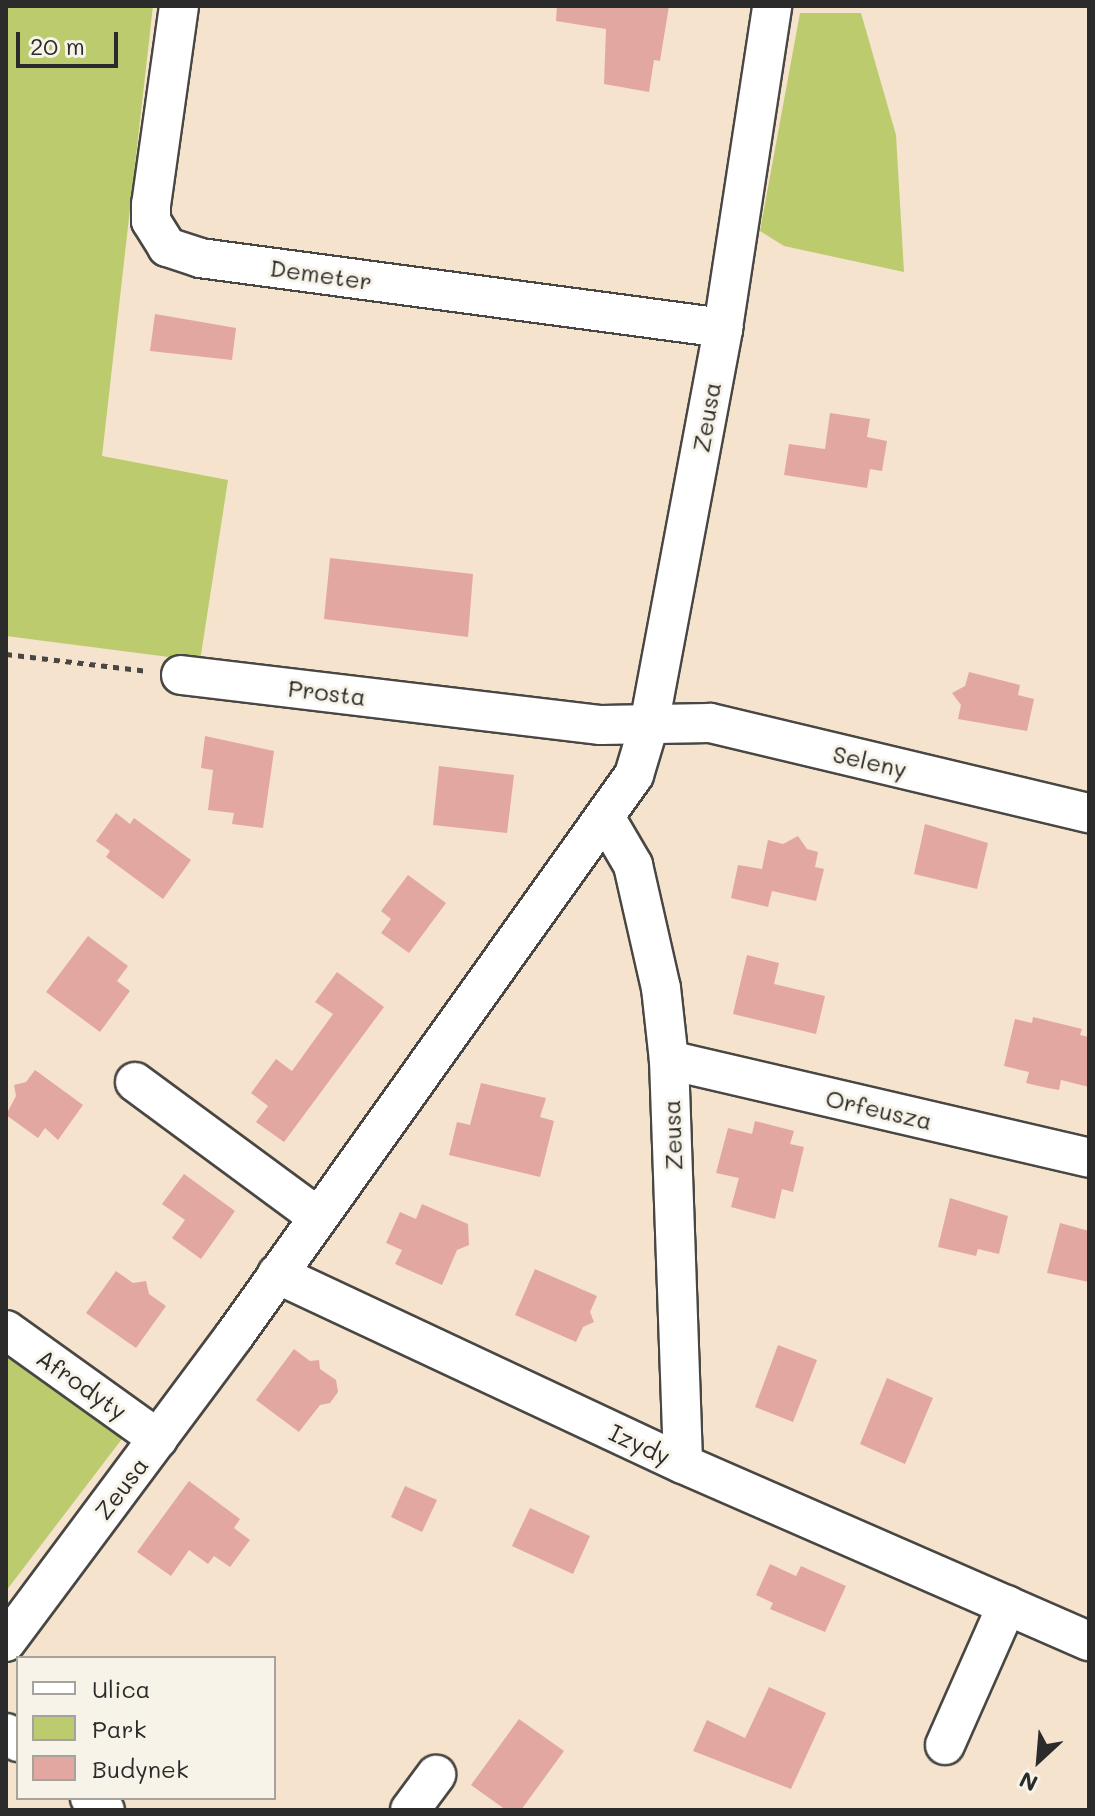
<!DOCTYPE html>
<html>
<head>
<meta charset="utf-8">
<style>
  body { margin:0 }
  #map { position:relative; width:1095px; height:1816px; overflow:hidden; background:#f5e3cd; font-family:Mali,sans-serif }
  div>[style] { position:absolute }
  .green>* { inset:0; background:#bccb6d }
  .building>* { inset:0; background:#e3a7a1 }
  .path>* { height:5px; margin-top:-2.5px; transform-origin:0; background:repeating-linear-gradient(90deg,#494743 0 6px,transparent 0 12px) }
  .roads { filter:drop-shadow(2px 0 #494743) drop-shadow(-2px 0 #494743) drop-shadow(0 2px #494743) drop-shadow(0 -2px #494743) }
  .minor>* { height:38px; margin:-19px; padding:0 19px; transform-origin:19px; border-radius:19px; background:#fff }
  span { translate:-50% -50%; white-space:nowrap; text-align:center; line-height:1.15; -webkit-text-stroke:6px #f7f3e8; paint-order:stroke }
  .street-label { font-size:24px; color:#2b2b2b }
  .frame { position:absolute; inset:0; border:8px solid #2b2b2b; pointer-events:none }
  .legend { position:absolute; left:16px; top:1656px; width:260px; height:144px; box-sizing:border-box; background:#f7f3e8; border:2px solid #a5a39c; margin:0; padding:10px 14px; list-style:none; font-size:24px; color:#2b2b2b }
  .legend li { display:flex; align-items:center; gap:16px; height:40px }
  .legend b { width:40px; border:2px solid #a5a39c }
  .north { position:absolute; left:999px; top:1720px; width:80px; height:80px; -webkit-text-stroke:6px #f7f3e8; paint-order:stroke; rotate:206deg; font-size:22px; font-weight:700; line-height:32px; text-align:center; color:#2b2b2b }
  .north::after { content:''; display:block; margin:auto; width:28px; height:36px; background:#2b2b2b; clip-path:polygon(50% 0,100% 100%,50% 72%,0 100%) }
  .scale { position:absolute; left:16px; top:32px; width:102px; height:36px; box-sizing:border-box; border:4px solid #2b2b2b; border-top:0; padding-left:10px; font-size:24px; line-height:28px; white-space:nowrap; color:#2b2b2b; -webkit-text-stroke:6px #f7f3e8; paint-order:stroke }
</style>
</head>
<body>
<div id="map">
  <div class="green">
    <div style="clip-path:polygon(6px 6px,153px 6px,102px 456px,228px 480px,200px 661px,6px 636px)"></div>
    <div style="clip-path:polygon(800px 13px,861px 13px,896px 135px,904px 272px,784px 246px,760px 231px)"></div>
    <div style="clip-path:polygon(6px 1347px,128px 1431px,6px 1591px)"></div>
  </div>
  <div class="building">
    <div style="clip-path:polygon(557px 6px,669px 6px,660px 61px,654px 60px,649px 92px,604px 84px,606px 29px,556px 21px)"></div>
    <div style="clip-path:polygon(155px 314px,236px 328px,232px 360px,150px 351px)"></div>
    <div style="clip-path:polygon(830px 413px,870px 419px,867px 437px,887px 441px,882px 471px,870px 469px,867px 488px,784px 475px,789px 444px,825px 449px)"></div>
    <div style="clip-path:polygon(330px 558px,473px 574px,468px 637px,324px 619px)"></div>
    <div style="clip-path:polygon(969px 672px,1020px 685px,1018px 695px,1034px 699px,1027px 731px,958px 719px,961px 705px,952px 693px,965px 686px)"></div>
    <div style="clip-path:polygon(205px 736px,274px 751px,263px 828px,232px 824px,234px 813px,208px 810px,213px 770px,201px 768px)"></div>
    <div style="clip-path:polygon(439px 766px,514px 775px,507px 833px,433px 825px)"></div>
    <div style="clip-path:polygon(116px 813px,130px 824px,134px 818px,191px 860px,163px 899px,106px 857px,110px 851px,96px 841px)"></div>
    <div style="clip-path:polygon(925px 824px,988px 843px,977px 889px,914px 874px)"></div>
    <div style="clip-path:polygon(798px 836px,807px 849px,818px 852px,815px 867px,824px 869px,816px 901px,772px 891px,768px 907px,731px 898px,738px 865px,762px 869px,768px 840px,783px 844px)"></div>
    <div style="clip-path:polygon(408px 875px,446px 903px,409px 953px,381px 933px,391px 919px,381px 911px)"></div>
    <div style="clip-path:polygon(88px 936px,128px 966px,117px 981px,130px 991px,100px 1032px,46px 992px)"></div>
    <div style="clip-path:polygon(747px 955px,779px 963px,774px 984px,825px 996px,816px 1034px,733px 1014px)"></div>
    <div style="clip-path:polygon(337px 972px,384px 1007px,284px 1142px,256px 1122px,268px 1106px,251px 1093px,276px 1059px,292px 1071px,333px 1014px,315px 1002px)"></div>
    <div style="clip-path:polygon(1033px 1017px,1082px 1029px,1080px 1035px,1089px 1037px,1089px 1087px,1061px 1080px,1059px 1090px,1043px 1087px,1026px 1083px,1029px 1072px,1004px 1066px,1015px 1019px,1032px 1023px)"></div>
    <div style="clip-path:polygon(35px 1070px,83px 1105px,58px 1140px,45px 1128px,38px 1138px,6px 1115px,16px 1096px,14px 1085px,26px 1082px)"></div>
    <div style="clip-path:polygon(481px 1083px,546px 1098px,540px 1117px,554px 1121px,540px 1177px,449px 1155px,457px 1122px,470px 1125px)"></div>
    <div style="clip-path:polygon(755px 1121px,794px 1131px,790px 1144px,804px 1147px,793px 1192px,782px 1189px,775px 1219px,731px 1207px,739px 1178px,716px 1173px,728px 1128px,752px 1134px)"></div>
    <div style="clip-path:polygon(184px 1174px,235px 1211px,201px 1259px,172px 1238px,185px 1220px,162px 1204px)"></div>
    <div style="clip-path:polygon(950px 1198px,1008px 1216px,999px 1254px,978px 1249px,976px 1256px,938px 1247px)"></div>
    <div style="clip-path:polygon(422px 1204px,468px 1224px,469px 1245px,457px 1250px,442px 1285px,395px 1264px,402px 1250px,386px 1243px,400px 1212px,416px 1219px)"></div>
    <div style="clip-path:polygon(1060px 1223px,1089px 1231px,1089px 1282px,1047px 1273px)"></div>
    <div style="clip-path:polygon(535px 1269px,597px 1296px,590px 1312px,594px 1322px,583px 1327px,576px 1342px,515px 1315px)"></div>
    <div style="clip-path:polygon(116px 1271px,133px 1283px,146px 1281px,149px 1294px,166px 1306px,136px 1348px,86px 1313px)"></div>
    <div style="clip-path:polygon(778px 1345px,817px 1360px,793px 1422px,755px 1407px)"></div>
    <div style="clip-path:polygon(294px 1349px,310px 1361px,319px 1360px,320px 1369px,336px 1380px,338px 1392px,330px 1403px,320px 1405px,299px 1432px,256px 1400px)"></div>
    <div style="clip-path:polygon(887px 1378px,933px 1398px,905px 1464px,860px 1444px)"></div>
    <div style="clip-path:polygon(189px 1481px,240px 1519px,234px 1528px,250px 1540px,230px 1567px,214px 1556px,208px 1564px,189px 1550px,171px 1576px,137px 1552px)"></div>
    <div style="clip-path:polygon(405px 1486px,437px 1500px,422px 1532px,391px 1517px)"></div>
    <div style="clip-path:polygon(530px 1508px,590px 1536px,573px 1574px,512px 1546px)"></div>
    <div style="clip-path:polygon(770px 1564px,796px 1576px,801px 1566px,846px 1586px,825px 1632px,770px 1609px,773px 1603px,756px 1595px)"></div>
    <div style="clip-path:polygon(769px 1687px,826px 1713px,791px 1789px,693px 1751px,707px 1720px,745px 1738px)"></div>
    <div style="clip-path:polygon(519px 1719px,564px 1751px,521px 1810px,506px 1810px,471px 1785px)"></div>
  </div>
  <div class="path">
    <div style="left:6px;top:654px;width:143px;rotate:6.8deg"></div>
  </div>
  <div class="roads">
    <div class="minor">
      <div style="left:179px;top:6px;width:200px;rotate:98deg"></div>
      <div style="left:151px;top:204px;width:17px;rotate:90deg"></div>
      <div style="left:151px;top:221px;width:31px;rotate:58deg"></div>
      <div style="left:167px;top:247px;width:35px;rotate:18deg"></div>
      <div style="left:200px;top:258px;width:528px;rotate:7.62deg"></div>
      <div style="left:181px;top:675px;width:423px;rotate:6.8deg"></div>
      <div style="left:601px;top:725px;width:109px;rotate:-1.1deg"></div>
      <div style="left:710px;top:723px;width:390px;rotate:13.4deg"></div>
      <div style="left:605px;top:817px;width:56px;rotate:59.7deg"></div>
      <div style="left:633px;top:865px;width:126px;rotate:77.2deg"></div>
      <div style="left:661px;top:988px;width:72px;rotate:83.7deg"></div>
      <div style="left:669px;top:1060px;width:404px;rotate:88deg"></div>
      <div style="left:669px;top:1060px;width:431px;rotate:13.1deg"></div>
      <div style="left:135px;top:1082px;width:226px;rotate:36.4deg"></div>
      <div style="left:277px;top:1274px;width:448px;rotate:25.1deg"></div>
      <div style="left:683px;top:1464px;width:443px;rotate:23.6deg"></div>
      <div style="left:6px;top:1330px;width:187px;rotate:35.6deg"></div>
      <div style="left:6px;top:1642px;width:382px;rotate:-53.3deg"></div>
      <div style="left:234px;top:1336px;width:689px;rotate:-54.51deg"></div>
      <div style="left:634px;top:775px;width:52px;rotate:-73.3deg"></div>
      <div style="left:649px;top:725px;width:404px;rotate:-79.4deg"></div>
      <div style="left:723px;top:328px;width:326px;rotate:-81.3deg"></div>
      <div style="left:6px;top:1733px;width:15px;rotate:37deg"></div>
      <div style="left:945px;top:1745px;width:153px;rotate:-66.1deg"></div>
      <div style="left:90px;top:1798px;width:19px;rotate:39deg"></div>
      <div style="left:410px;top:1810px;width:44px;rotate:-53.4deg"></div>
    </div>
  </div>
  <div class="street-label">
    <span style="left:321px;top:274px;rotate:8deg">Demeter</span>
    <span style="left:706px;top:417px;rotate:-80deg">Zeusa</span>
    <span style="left:327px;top:692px;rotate:7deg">Prosta</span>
    <span style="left:870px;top:761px;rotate:13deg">Seleny</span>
    <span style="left:879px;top:1109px;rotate:13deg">Orfeusza</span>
    <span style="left:672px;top:1135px;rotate:-92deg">Zeusa</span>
    <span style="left:82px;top:1384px;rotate:35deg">Afrodyty</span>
    <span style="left:640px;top:1444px;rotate:25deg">Izydy</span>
    <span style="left:121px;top:1488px;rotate:-53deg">Zeusa</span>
  </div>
  <div class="frame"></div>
  <ul class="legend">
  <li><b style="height:10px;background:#fff"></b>Ulica</li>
  <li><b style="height:22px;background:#bccb6d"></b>Park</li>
  <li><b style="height:22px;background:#e3a7a1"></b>Budynek</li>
  </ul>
  <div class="north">N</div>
  <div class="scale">20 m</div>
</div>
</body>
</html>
